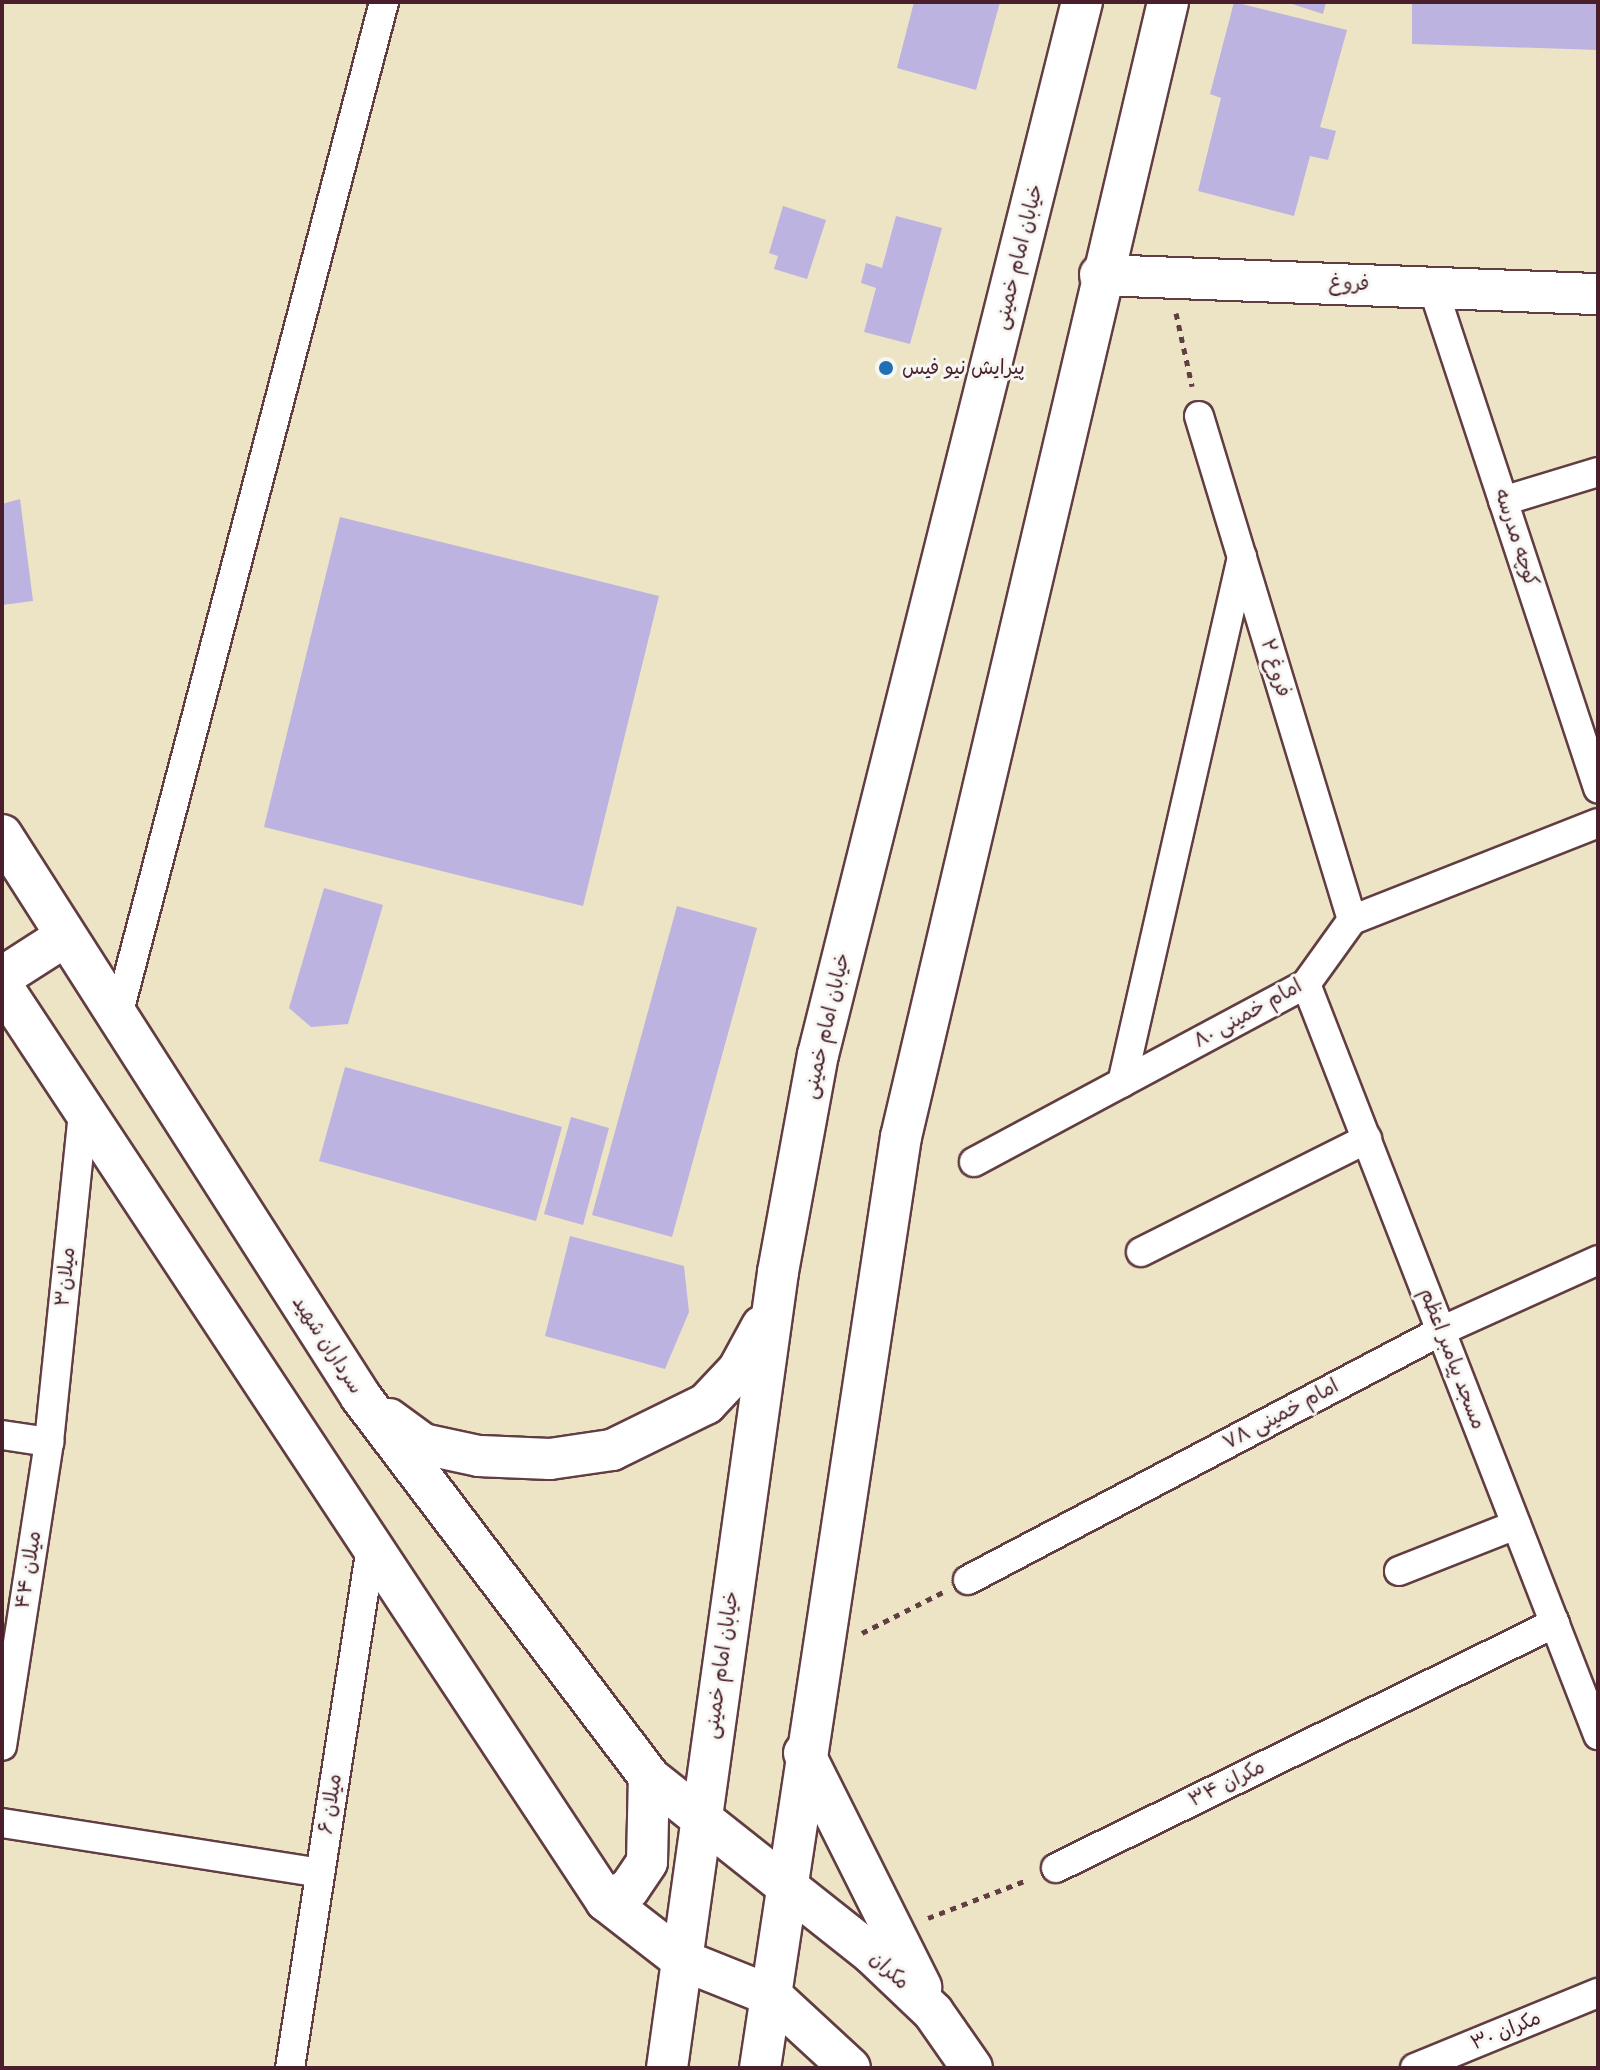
<!DOCTYPE html>
<html>
<head>
<meta charset="utf-8">
<style>
  body { margin:0 }
  #map { position:relative; width:1600px; height:2070px; overflow:hidden; background:#ede4c6; font-family:"Balsamiq Sans","Playpen Sans Arabic",sans-serif }
  div>[style] { position:absolute }
  .building>* { inset:0; background:#bcb3e1 }
  .path>* { height:5px; margin-top:-2.5px; transform-origin:0; background:repeating-linear-gradient(90deg,#623d42 0 6px,transparent 0 12px) }
  .roads { filter:drop-shadow(2px 0 #623d42) drop-shadow(-2px 0 #623d42) drop-shadow(0 2px #623d42) drop-shadow(0 -2px #623d42) }
  .street>* { height:28px; margin:-14px; padding:0 14px; transform-origin:14px; border-radius:14px; background:#fff }
  .secondary>* { height:40px; margin:-20px; padding:0 20px; transform-origin:20px; border-radius:20px; background:#fff }
  .dots>* { width:22px; height:22px; translate:-50% -50%; box-sizing:border-box; border:4px solid #f6f6f2; border-radius:50% }
  span { translate:-50% -50%; white-space:nowrap; text-align:center; line-height:1.15; -webkit-text-stroke:6px #f6f6f2; paint-order:stroke }
  .street-label { font-size:20px; color:#4a1f2b }
  .poi-label { font-size:20px; color:#4a1f2b }
  .left { translate:0 -50%; text-align:left }
  .frame { position:absolute; inset:0; border:4px solid #4a1f2b; pointer-events:none }
</style>
</head>
<body>
<div id="map">
  <div class="building">
    <div style="clip-path:polygon(914px 2px,1000px 2px,976px 90px,897px 68px)"></div>
    <div style="clip-path:polygon(1234px 2px,1347px 30px,1320px 127px,1336px 131px,1328px 160px,1310px 156px,1294px 216px,1198px 191px,1221px 98px,1210px 94px)"></div>
    <div style="clip-path:polygon(1286px 2px,1326px 2px,1323px 14px)"></div>
    <div style="clip-path:polygon(1412px 2px,1598px 2px,1598px 50px,1412px 44px)"></div>
    <div style="clip-path:polygon(783px 206px,826px 220px,807px 279px,774px 269px,778px 256px,769px 253px)"></div>
    <div style="clip-path:polygon(896px 216px,942px 228px,910px 344px,864px 332px,876px 288px,861px 283px,866px 263px,882px 268px)"></div>
    <div style="clip-path:polygon(20px 499px,33px 601px,2px 605px,2px 504px)"></div>
    <div style="clip-path:polygon(340px 517px,659px 596px,583px 906px,264px 827px)"></div>
    <div style="clip-path:polygon(324px 888px,383px 905px,348px 1024px,311px 1027px,289px 1008px)"></div>
    <div style="clip-path:polygon(677px 906px,757px 928px,672px 1237px,592px 1215px)"></div>
    <div style="clip-path:polygon(345px 1067px,562px 1127px,536px 1221px,319px 1161px)"></div>
    <div style="clip-path:polygon(571px 1117px,609px 1128px,583px 1225px,544px 1214px)"></div>
    <div style="clip-path:polygon(570px 1236px,684px 1266px,689px 1312px,665px 1369px,545px 1336px)"></div>
  </div>
  <div class="path">
    <div style="left:1176px;top:313px;width:75px;rotate:77.6deg"></div>
    <div style="left:862px;top:1633px;width:91px;rotate:-26.8deg"></div>
    <div style="left:928px;top:1918px;width:106px;rotate:-21deg"></div>
  </div>
  <div class="roads">
    <div class="street">
      <div style="left:1433px;top:288px;width:527px;rotate:71.74deg"></div>
      <div style="left:1199px;top:416px;width:527px;rotate:73.11deg"></div>
      <div style="left:1503px;top:501px;width:99px;rotate:-17deg"></div>
      <div style="left:1306px;top:984px;width:806px;rotate:68.75deg"></div>
      <div style="left:116px;top:1023px;width:1056px;rotate:-75.29deg"></div>
      <div style="left:1122px;top:1083px;width:540px;rotate:-77.15deg"></div>
      <div style="left:974px;top:1162px;width:377px;rotate:-28.2deg"></div>
      <div style="left:1306px;top:984px;width:79px;rotate:-54.3deg"></div>
      <div style="left:1352px;top:920px;width:264px;rotate:-21.5deg"></div>
      <div style="left:1141px;top:1252px;width:253px;rotate:-26.6deg"></div>
      <div style="left:2px;top:1435px;width:48px;rotate:8.5deg"></div>
      <div style="left:1399px;top:1571px;width:126px;rotate:-21.5deg"></div>
      <div style="left:968px;top:1580px;width:535px;rotate:-27.76deg"></div>
      <div style="left:1441px;top:1331px;width:172px;rotate:-24.3deg"></div>
      <div style="left:2px;top:1746px;width:308px;rotate:-81.2deg"></div>
      <div style="left:49px;top:1442px;width:332px;rotate:-84.1deg"></div>
      <div style="left:2px;top:1823px;width:322px;rotate:8.9deg"></div>
      <div style="left:1056px;top:1868px;width:556px;rotate:-26.15deg"></div>
      <div style="left:290px;top:2068px;width:534px;rotate:-81.17deg"></div>
      <div style="left:1415px;top:2068px;width:198px;rotate:-22.3deg"></div>
    </div>
    <div class="secondary">
      <div style="left:1100px;top:275px;width:498px;rotate:2.2deg"></div>
      <div style="left:2px;top:835px;width:667px;rotate:57.43deg"></div>
      <div style="left:361px;top:1397px;width:477px;rotate:52.8deg"></div>
      <div style="left:649px;top:1777px;width:283px;rotate:38.4deg"></div>
      <div style="left:871px;top:1953px;width:86px;rotate:43.6deg"></div>
      <div style="left:933px;top:2012px;width:68px;rotate:55.1deg"></div>
      <div style="left:2px;top:977px;width:72px;rotate:-32.6deg"></div>
      <div style="left:2px;top:986px;width:1096px;rotate:56.57deg"></div>
      <div style="left:606px;top:1901px;width:96px;rotate:37.8deg"></div>
      <div style="left:682px;top:1960px;width:97px;rotate:21.8deg"></div>
      <div style="left:772px;top:1996px;width:106px;rotate:42.7deg"></div>
      <div style="left:389px;top:1419px;width:42px;rotate:36.3deg"></div>
      <div style="left:423px;top:1444px;width:57px;rotate:12.1deg"></div>
      <div style="left:479px;top:1456px;width:71px;rotate:2.4deg"></div>
      <div style="left:550px;top:1459px;width:63px;rotate:-8.3deg"></div>
      <div style="left:612px;top:1450px;width:105px;rotate:-26.1deg"></div>
      <div style="left:706px;top:1404px;width:47px;rotate:-46.7deg"></div>
      <div style="left:738px;top:1370px;width:50px;rotate:-61.4deg"></div>
      <div style="left:804px;top:1753px;width:262px;rotate:63.4deg"></div>
      <div style="left:606px;top:1901px;width:26px;rotate:-28deg"></div>
      <div style="left:629px;top:1889px;width:32px;rotate:-56deg"></div>
      <div style="left:647px;top:1862px;width:85px;rotate:-88.7deg"></div>
      <div style="left:667px;top:2068px;width:804px;rotate:-82.06deg"></div>
      <div style="left:778px;top:1272px;width:221px;rotate:-79.6deg"></div>
      <div style="left:818px;top:1055px;width:1086px;rotate:-75.93deg"></div>
      <div style="left:760px;top:2068px;width:942px;rotate:-81.39deg"></div>
      <div style="left:901px;top:1137px;width:1166px;rotate:-76.76deg"></div>
    </div>
  </div>
  <div class="dots">
    <div style="left:886px;top:368px;background:#1f6fb2"></div>
  </div>
  <div class="street-label">
    <span style="left:1019px;top:257px;rotate:-76deg">خیابان امام خمینی</span>
    <span style="left:1349px;top:284px;rotate:2deg">فروغ</span>
    <span style="left:1516px;top:538px;rotate:72deg">کوچه مدرسه</span>
    <span style="left:1275px;top:668px;rotate:73deg">فروغ ۲</span>
    <span style="left:1248px;top:1014px;rotate:-29deg">امام خمینی ۸۰</span>
    <span style="left:827px;top:1026px;rotate:-77deg">خیابان امام خمینی</span>
    <span style="left:66px;top:1277px;rotate:-84deg">میلان۳</span>
    <span style="left:327px;top:1345px;rotate:57deg">سرداران شهید</span>
    <span style="left:1452px;top:1359px;rotate:69deg">مسجد پیامبر اعظم</span>
    <span style="left:1281px;top:1415px;rotate:-28deg">امام خمینی ۷۸</span>
    <span style="left:29px;top:1570px;rotate:-81deg">میلان ۴۴</span>
    <span style="left:722px;top:1665px;rotate:-82deg">خیابان امام خمینی</span>
    <span style="left:1227px;top:1784px;rotate:-26deg">مکران ۳۴</span>
    <span style="left:331px;top:1804px;rotate:-81deg">میلان ۶</span>
    <span style="left:889px;top:1971px;rotate:43deg">مکران</span>
    <span style="left:1506px;top:2031px;rotate:-22deg">مکران ۳۰</span>
  </div>
  <div class="poi-label">
    <span class="left" style="left:902px;top:368px">پیرایش نیو فیس</span>
  </div>
  <div class="frame"></div>
</div>
</body>
</html>
